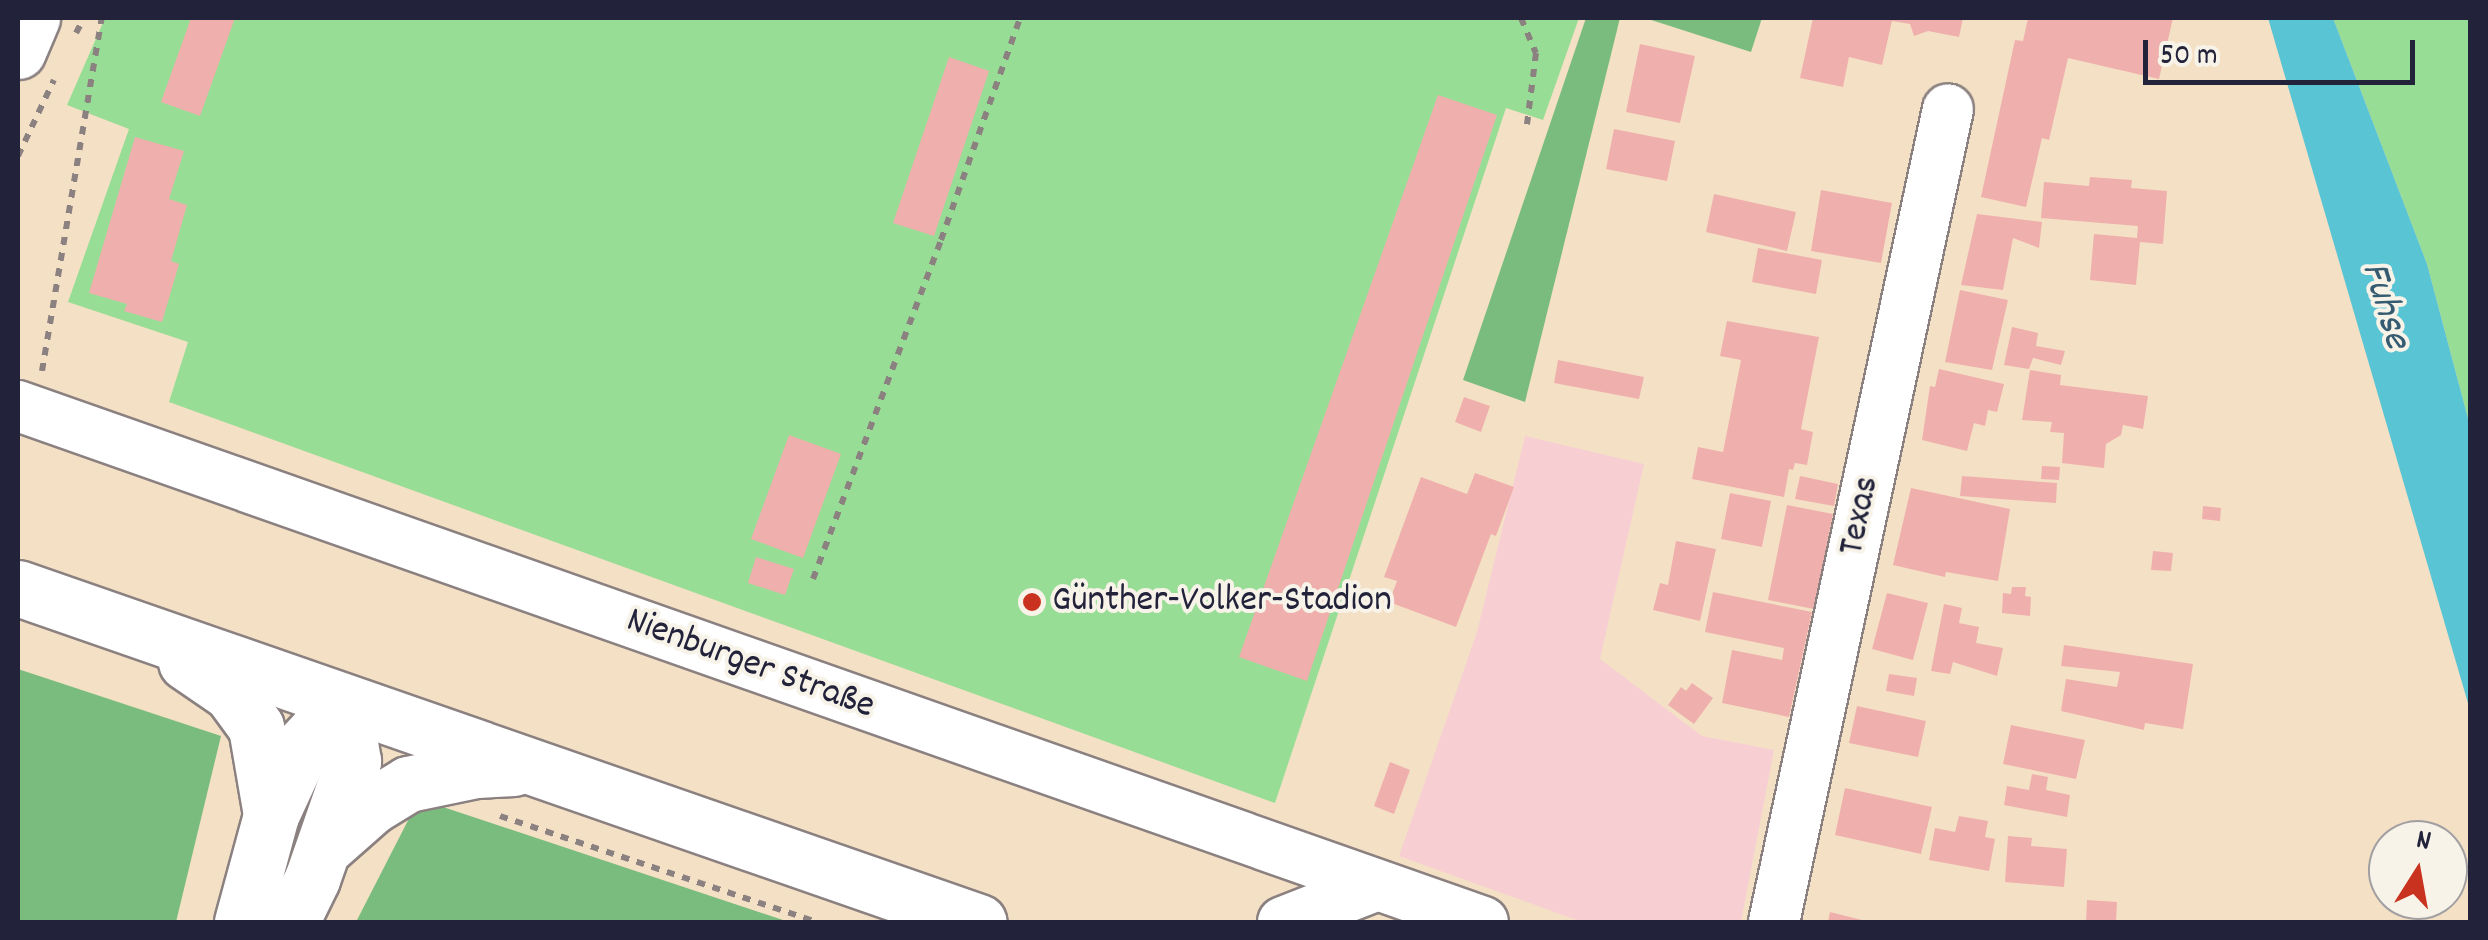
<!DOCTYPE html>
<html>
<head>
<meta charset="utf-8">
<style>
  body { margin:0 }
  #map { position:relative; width:2488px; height:940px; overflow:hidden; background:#f4e0c5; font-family:Dekko,sans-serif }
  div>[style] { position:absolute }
  .built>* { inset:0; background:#f7cfd3 }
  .green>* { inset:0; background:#98dd95 }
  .forest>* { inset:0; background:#7abc7e }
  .water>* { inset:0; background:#59c4d3 }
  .building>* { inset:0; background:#efb0ad }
  .path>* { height:6px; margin-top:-3px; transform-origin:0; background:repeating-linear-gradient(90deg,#8b8180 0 8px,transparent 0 16px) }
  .roads { filter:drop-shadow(2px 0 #8b8180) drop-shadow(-2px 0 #8b8180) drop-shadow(0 2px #8b8180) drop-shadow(0 -2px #8b8180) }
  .minor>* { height:50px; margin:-25px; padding:0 25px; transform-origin:25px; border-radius:25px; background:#fff }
  .major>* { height:55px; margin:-27.5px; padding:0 27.5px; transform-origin:27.5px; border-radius:27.5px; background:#fff }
  .dots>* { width:28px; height:28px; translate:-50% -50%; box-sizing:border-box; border:5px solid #f7f3e8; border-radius:50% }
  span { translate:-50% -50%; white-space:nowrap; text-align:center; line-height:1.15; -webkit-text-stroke:8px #f7f3e8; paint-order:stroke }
  .street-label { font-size:38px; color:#22223b }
  .poi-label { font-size:38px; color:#22223b }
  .left { translate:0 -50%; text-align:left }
  .water-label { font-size:40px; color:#355b70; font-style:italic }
  .frame { position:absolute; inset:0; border:20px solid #22223b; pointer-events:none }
  .north { position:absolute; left:2368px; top:820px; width:100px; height:100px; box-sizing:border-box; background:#f7f3e8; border:2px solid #a29fa3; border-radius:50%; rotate:11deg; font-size:28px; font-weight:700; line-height:40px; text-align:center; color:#22223b }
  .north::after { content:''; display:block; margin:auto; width:35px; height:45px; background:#c8321e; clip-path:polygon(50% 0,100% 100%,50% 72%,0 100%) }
  .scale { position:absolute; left:2143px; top:40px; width:272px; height:45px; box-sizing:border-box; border:5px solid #22223b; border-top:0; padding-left:12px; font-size:30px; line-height:35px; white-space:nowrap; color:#22223b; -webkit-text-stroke:8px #f7f3e8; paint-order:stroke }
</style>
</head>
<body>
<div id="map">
  <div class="built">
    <div style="clip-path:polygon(1525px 436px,1644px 464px,1600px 659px,1702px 736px,1774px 750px,1741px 922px,1582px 922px,1399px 856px,1477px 632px)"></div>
  </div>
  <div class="green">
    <div style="clip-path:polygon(105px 18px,1579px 18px,1543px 120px,1506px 108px,1275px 803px,169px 402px,188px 342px,68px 302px,129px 129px,67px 105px)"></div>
    <div style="clip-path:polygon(2333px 18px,2470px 18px,2470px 426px,2427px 264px)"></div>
  </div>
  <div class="forest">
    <div style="clip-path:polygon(1586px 18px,1620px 18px,1525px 402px,1463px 380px)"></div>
    <div style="clip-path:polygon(1645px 18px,1762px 18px,1751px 52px)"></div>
    <div style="clip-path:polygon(18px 669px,221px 736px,176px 922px,18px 922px)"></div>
    <div style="clip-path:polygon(419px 799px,789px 922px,356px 922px)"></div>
  </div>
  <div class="water">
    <div style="clip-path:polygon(2268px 18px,2333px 18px,2427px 264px,2470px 426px,2470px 710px)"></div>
  </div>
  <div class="building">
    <div style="clip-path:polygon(191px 18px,235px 18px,200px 116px,161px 102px)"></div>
    <div style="clip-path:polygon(1813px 18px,1963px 18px,1959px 37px,1928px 31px,1914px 36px,1910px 24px,1892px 21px,1882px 65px,1849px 57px,1843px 87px,1800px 78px)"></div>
    <div style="clip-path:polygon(2028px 18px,2173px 18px,2159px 79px,2068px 58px,2049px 140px,2042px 138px,2026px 207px,1981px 197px,2015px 40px,2023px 41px)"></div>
    <div style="clip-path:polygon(1640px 44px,1695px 56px,1680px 123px,1626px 112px)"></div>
    <div style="clip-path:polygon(949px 57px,989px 71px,934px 236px,893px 223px)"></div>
    <div style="clip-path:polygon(1438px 95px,1497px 115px,1307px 681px,1239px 657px)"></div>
    <div style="clip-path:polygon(1614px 129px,1675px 141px,1667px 181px,1606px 169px)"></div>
    <div style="clip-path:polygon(135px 137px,184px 151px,169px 199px,187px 205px,171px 261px,179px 264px,162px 322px,124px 311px,127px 304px,89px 293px)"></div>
    <div style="clip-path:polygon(2090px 177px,2132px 180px,2131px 188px,2167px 191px,2163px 244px,2140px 242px,2136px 285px,2090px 280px,2094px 234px,2137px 238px,2138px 226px,2041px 218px,2044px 182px,2089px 186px)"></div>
    <div style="clip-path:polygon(1821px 190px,1892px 203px,1881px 263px,1811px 251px)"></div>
    <div style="clip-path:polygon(1714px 194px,1796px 212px,1787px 251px,1706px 232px)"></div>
    <div style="clip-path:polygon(1977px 214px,2042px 222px,2039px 248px,2013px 238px,2003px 290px,1961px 285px)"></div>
    <div style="clip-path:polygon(1758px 248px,1822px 260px,1816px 294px,1752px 282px)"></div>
    <div style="clip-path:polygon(1960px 290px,2008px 300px,1992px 370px,1945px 362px)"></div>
    <div style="clip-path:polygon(1727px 321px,1819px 337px,1801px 429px,1813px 432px,1807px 465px,1795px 463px,1793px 470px,1789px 469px,1784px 497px,1692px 479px,1698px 447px,1723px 452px,1741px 360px,1720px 356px)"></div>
    <div style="clip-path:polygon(2012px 327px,2038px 333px,2036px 346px,2065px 351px,2061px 365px,2033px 358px,2029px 369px,2004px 365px)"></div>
    <div style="clip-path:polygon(1558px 360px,1644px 377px,1639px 399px,1554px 383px)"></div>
    <div style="clip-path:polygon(1939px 369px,2004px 384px,1997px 412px,1988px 410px,1985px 426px,1974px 423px,1967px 451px,1922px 440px,1930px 386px,1935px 387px)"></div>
    <div style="clip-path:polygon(2030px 370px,2061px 375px,2060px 385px,2148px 396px,2143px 429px,2123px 425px,2121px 435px,2106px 444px,2104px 468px,2062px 463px,2064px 433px,2050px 432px,2052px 422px,2022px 420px)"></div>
    <div style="clip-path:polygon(1464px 397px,1490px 406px,1481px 432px,1455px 422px)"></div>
    <div style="clip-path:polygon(789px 435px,841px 454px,803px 558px,751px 539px)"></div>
    <div style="clip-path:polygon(2042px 466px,2060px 467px,2059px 480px,2041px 479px)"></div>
    <div style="clip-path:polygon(1475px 473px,1514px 487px,1496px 536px,1491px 534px,1456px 627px,1389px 602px,1397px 581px,1384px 577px,1421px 477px,1467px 494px)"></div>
    <div style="clip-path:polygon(1800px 476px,1838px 484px,1834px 506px,1795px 499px)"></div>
    <div style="clip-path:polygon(1962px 476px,2057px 483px,2056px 503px,1960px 496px)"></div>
    <div style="clip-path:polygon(1911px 488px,2010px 509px,1998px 581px,1946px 572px,1945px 577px,1893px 565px)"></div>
    <div style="clip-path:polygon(1730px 493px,1771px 501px,1762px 547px,1721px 539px)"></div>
    <div style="clip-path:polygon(1787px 505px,1833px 514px,1814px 609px,1768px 600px)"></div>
    <div style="clip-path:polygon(2203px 506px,2221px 508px,2220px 521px,2202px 519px)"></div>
    <div style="clip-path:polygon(1676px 541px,1716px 549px,1700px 621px,1653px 610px,1660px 583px,1668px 585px)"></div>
    <div style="clip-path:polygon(2153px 551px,2173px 553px,2171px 571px,2151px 570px)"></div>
    <div style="clip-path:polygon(756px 557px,794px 569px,785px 595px,748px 583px)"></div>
    <div style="clip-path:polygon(2012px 587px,2026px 587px,2025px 596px,2031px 597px,2030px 616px,2002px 613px,2003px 593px,2011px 594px)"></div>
    <div style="clip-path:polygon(1713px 592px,1812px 612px,1789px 717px,1722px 703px,1732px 650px,1782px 660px,1784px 648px,1705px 632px)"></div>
    <div style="clip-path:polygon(1887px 593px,1928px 603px,1913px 660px,1872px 649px)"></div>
    <div style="clip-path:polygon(1944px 604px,1962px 608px,1959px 623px,1979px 627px,1976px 643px,2003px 648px,1997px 676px,1953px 662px,1950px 674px,1931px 671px)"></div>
    <div style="clip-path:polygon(2064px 645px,2193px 664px,2183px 729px,2145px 723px,2144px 730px,2061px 711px,2066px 679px,2117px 687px,2120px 672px,2061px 666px)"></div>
    <div style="clip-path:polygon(1889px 674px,1917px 678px,1914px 696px,1886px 691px)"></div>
    <div style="clip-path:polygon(1692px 683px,1713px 698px,1694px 724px,1668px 705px,1681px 687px,1686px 691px)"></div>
    <div style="clip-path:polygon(1857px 706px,1926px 721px,1918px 757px,1849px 743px)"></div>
    <div style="clip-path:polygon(2011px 725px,2085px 740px,2076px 779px,2003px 764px)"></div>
    <div style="clip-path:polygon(1390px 762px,1410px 770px,1394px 814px,1374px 806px)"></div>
    <div style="clip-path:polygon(2032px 774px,2048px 777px,2046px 790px,2070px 795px,2067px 817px,2004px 805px,2007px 786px,2029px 790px)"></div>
    <div style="clip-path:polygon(1845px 788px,1932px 807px,1921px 854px,1835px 835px)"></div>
    <div style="clip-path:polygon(1959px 816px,1988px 821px,1985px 837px,1995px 839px,1989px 871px,1929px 860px,1935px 828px,1955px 832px)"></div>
    <div style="clip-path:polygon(2008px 836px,2032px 838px,2031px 846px,2067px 849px,2064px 887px,2005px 882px)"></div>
    <div style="clip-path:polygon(2087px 900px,2117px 902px,2116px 922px,2086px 922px)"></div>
    <div style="clip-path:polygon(1830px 912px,1866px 921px,1866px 922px,1828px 922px)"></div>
  </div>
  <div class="path">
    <div style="left:1521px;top:18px;width:38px;rotate:67deg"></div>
    <div style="left:1536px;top:53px;width:72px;rotate:97.2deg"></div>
    <div style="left:76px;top:33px;width:17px;rotate:-62deg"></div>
    <div style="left:18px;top:156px;width:84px;rotate:-64.7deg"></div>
    <div style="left:42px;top:371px;width:358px;rotate:-80.4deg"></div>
    <div style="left:813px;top:579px;width:362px;rotate:-69.3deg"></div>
    <div style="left:941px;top:240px;width:236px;rotate:-70.4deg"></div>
    <div style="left:500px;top:816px;width:334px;rotate:18.5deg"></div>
  </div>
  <div class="roads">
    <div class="minor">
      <div style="left:18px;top:406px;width:1553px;rotate:19.4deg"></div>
      <div style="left:1283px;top:922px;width:99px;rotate:-21.4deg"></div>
      <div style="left:1774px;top:922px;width:831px;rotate:-77.92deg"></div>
    </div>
    <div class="major">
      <div style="left:18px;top:51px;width:36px;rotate:-67deg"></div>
      <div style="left:18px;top:588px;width:1017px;rotate:19.17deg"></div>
      <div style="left:186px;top:662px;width:55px;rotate:34.6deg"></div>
      <div style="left:231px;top:693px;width:42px;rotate:53.7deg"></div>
      <div style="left:256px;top:727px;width:89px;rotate:80.3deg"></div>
      <div style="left:323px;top:849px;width:65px;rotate:-41.3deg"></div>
      <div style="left:372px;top:806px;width:42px;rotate:-31.4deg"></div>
      <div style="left:408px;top:784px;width:69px;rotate:-11.6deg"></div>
      <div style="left:476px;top:770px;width:38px;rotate:-3deg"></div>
      <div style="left:242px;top:922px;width:111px;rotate:-74.8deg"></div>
      <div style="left:271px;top:815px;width:78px;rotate:-65.1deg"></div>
      <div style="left:304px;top:744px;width:57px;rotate:-47.1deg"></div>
      <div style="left:291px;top:922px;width:48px;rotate:-64deg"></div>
      <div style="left:312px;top:879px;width:125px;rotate:-70.8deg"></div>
      <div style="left:353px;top:761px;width:60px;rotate:-99.6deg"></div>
    </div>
  </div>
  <div class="dots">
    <div style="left:1032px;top:602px;background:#c8321e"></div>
  </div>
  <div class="street-label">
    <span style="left:1861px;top:516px;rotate:-78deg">Texas</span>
    <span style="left:750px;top:665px;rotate:20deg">Nienburger Straße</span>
  </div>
  <div class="poi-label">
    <span class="left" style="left:1052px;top:602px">Günther-Volker-Stadion</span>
  </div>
  <div class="water-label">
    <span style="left:2383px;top:306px;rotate:73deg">Fuhse</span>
  </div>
  <div class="frame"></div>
  <div class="north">N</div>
  <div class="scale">50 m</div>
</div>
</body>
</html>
